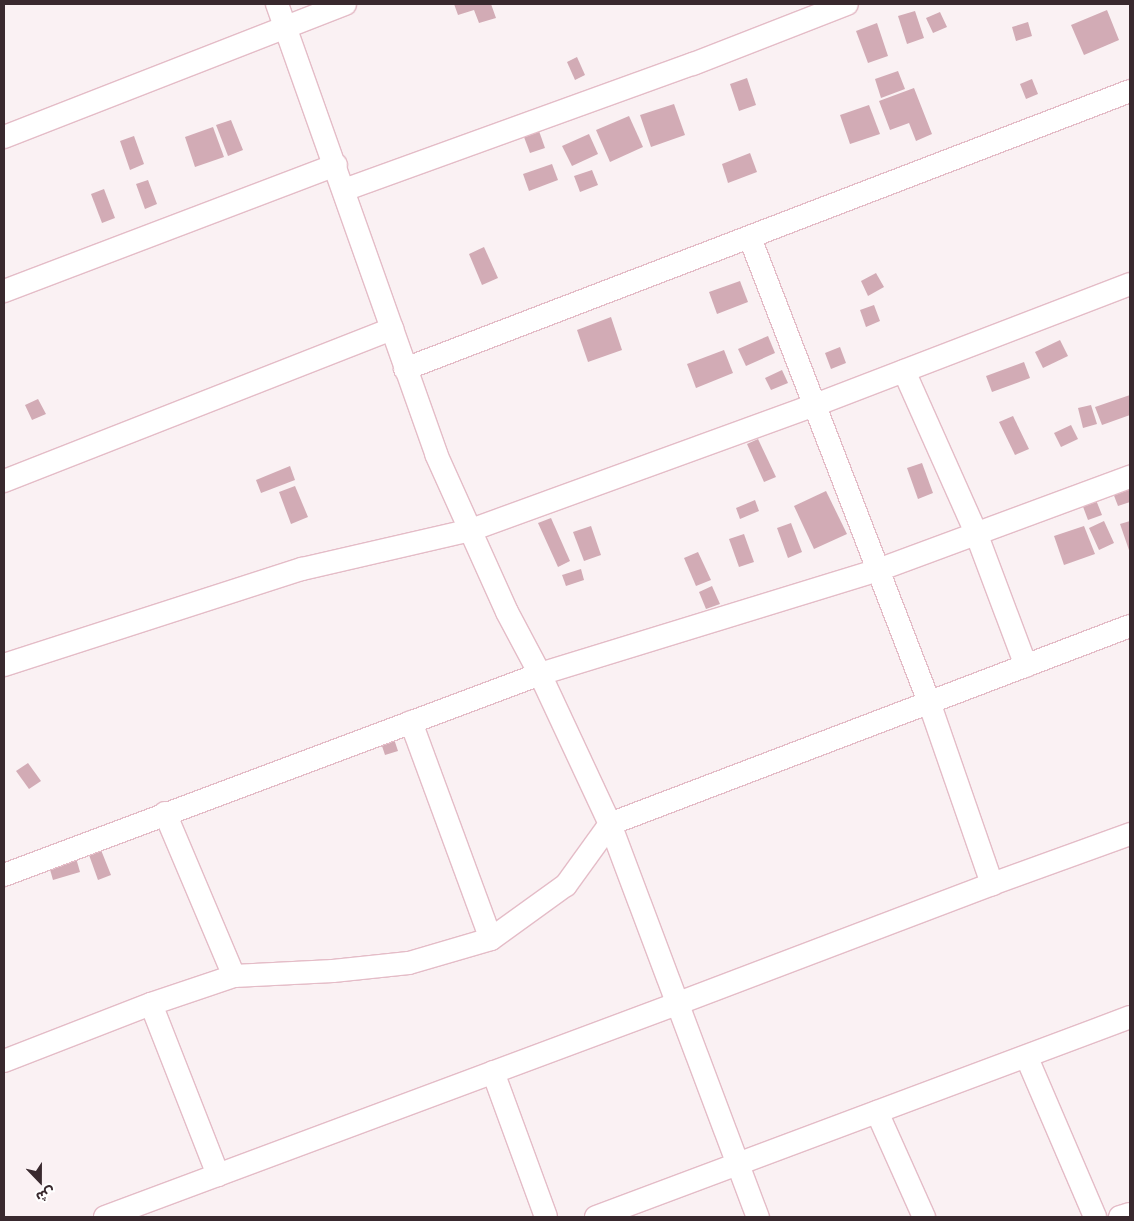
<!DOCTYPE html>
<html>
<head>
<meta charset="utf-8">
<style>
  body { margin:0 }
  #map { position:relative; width:1134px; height:1221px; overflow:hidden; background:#faf1f3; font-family:"Work Sans","Noto Sans Arabic",sans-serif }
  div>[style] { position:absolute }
  .building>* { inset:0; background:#d2abb5 }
  .roads { filter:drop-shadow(1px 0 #e4bcc7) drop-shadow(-1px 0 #e4bcc7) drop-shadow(0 1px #e4bcc7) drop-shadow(0 -1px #e4bcc7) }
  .street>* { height:22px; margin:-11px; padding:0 11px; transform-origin:11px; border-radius:11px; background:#fff }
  span { translate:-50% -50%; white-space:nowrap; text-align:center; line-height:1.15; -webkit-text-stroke:4px #fff; paint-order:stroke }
  .frame { position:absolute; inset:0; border:5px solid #39292e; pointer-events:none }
  .north { position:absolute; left:15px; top:1156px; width:50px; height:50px; -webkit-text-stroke:4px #fff; paint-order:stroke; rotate:158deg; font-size:14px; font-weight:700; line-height:20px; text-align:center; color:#39292e }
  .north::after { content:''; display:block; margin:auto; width:18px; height:22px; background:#39292e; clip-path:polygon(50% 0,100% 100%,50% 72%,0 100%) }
</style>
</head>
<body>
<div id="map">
  <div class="building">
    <div style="clip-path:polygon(454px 4px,491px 4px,496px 18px,479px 23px,474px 10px,458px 15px)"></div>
    <div style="clip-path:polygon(1107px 10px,1119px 40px,1084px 55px,1071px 25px)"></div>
    <div style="clip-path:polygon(915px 11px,924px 38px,907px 44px,898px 16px)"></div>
    <div style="clip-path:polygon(940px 12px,947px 27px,933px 33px,926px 18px)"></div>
    <div style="clip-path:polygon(1028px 22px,1032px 36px,1016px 41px,1012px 27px)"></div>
    <div style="clip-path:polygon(877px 23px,888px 56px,868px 63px,856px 31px)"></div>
    <div style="clip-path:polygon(577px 57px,585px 75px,575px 80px,567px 62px)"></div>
    <div style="clip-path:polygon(898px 71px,905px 89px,881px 98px,875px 79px)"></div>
    <div style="clip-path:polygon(747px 78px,756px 105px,739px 111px,730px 84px)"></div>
    <div style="clip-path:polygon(1032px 79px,1038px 94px,1026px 99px,1020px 84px)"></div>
    <div style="clip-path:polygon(914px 88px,932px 134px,916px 141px,909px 123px,890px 130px,879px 101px)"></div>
    <div style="clip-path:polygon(674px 104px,685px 135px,651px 147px,640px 115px)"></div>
    <div style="clip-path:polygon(869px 105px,880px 134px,850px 144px,840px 115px)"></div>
    <div style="clip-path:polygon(629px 116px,643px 147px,610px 162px,596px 130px)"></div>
    <div style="clip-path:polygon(231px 120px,243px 150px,228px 156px,216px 125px)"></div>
    <div style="clip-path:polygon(213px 127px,224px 157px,195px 167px,185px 137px)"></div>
    <div style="clip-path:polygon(539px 131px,545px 148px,530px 153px,524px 137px)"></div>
    <div style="clip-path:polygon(589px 134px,598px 154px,572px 166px,562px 146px)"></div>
    <div style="clip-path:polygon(134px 136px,144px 164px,130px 170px,120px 141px)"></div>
    <div style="clip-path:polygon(750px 153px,757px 172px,728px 183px,722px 164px)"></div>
    <div style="clip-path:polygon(552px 164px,558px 180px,529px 191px,523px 174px)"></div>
    <div style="clip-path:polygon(592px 170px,598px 185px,580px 192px,574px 176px)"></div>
    <div style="clip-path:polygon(148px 180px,157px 204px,145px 209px,136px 184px)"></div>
    <div style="clip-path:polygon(104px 189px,115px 218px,102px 223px,91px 194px)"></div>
    <div style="clip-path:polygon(484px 247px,498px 278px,482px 285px,469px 254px)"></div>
    <div style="clip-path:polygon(876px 273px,884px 287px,868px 296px,861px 281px)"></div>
    <div style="clip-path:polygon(740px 281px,748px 302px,717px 314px,709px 292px)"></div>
    <div style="clip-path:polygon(874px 305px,880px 321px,866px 327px,860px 310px)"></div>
    <div style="clip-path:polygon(611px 317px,622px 350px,588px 362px,577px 330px)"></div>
    <div style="clip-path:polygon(768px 336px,775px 353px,746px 366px,738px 349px)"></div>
    <div style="clip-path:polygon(1060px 340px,1068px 356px,1043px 368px,1035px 352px)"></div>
    <div style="clip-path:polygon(840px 347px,846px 363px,831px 369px,825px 353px)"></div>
    <div style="clip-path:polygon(724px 350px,733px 373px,696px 388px,687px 364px)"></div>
    <div style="clip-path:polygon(1024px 362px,1030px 378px,992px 392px,986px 376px)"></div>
    <div style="clip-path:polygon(782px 370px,788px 383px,771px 390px,765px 378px)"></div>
    <div style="clip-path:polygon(1130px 395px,1130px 415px,1102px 425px,1095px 407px)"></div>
    <div style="clip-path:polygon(38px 399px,46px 414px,32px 420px,25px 405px)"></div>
    <div style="clip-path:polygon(1091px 405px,1097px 424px,1083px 428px,1078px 408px)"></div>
    <div style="clip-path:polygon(1013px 416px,1029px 449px,1015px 455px,999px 422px)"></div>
    <div style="clip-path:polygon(1071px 425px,1078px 439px,1061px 447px,1054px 433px)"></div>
    <div style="clip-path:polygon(758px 439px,776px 477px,764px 482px,747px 444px)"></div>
    <div style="clip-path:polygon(922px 463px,933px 493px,918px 499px,907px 468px)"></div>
    <div style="clip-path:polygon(290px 466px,295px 480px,261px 493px,256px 480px)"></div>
    <div style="clip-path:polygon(295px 486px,308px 517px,291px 524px,279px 492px)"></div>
    <div style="clip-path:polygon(1130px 486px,1130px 502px,1118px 506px,1113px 493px)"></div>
    <div style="clip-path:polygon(826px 491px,847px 534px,814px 549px,794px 506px)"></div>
    <div style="clip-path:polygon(755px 500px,759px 511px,740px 519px,736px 508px)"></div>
    <div style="clip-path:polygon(1096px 500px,1102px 515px,1088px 520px,1082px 504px)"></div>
    <div style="clip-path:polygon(551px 518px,570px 561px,558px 567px,538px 523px)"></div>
    <div style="clip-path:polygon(1104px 521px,1114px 543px,1099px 550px,1089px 528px)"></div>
    <div style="clip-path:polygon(1130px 521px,1130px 553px,1120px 524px)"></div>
    <div style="clip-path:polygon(791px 523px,802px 552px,788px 558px,777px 528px)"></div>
    <div style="clip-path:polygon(591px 526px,601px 555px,584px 561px,573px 532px)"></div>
    <div style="clip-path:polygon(1084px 526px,1095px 554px,1064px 565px,1054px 536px)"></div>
    <div style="clip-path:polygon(744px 534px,754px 562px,739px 567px,729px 539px)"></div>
    <div style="clip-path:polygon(698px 552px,711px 580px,696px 586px,684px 558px)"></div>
    <div style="clip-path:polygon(581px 569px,584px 580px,566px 586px,562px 575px)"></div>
    <div style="clip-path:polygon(712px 586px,720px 604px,706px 609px,699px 592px)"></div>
    <div style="clip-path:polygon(393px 736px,398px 751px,385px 755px,380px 740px)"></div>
    <div style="clip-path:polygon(28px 763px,41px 781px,29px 789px,16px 771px)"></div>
    <div style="clip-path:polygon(101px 850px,111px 875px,98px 880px,89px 855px)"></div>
    <div style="clip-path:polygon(76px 858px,80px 872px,53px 880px,49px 866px)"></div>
  </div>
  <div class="roads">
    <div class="street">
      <div style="left:277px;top:4px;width:477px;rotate:70.5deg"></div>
      <div style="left:436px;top:454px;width:173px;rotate:65.8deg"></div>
      <div style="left:507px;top:612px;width:70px;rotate:62deg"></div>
      <div style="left:540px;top:674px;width:166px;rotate:65deg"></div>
      <div style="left:610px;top:824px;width:420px;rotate:69.4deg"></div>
      <div style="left:4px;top:137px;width:366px;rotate:-21.3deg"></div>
      <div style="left:344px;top:190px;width:371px;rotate:-19.9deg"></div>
      <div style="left:693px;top:64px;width:165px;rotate:-21.3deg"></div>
      <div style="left:750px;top:238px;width:497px;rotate:68.9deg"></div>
      <div style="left:929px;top:702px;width:193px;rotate:70.9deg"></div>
      <div style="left:4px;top:291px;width:355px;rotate:-20.8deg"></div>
      <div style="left:405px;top:369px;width:776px;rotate:-20.98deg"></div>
      <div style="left:904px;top:371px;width:177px;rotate:66deg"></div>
      <div style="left:976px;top:533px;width:142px;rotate:69.4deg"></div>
      <div style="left:4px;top:481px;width:417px;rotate:-21.4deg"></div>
      <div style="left:4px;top:665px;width:313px;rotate:-17.9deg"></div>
      <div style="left:302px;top:569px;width:173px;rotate:-13deg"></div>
      <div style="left:471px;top:530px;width:366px;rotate:-20deg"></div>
      <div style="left:815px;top:405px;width:337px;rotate:-21deg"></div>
      <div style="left:411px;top:722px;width:231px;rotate:69.8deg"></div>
      <div style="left:165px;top:813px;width:177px;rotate:67.1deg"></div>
      <div style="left:4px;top:875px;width:572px;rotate:-20.56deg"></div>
      <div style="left:540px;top:674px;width:354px;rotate:-17.1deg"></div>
      <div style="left:878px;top:570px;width:269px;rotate:-20.3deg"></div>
      <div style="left:151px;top:1004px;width:184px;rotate:68.6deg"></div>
      <div style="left:1027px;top:1058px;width:173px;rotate:66.8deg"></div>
      <div style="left:4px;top:1061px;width:158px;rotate:-21.2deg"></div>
      <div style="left:151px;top:1004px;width:88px;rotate:-18.6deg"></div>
      <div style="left:234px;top:976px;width:99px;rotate:-2.9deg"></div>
      <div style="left:333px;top:971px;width:76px;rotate:-6deg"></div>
      <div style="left:409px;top:963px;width:85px;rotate:-16.3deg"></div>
      <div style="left:491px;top:939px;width:92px;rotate:-35.8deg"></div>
      <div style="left:566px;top:885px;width:75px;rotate:-54.2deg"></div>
      <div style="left:610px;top:824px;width:556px;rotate:-20.85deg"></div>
      <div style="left:493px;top:1072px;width:154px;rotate:69.9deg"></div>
      <div style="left:877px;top:1112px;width:115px;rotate:65.9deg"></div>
      <div style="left:105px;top:1217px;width:613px;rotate:-20.45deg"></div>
      <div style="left:679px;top:1003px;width:335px;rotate:-20.8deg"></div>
      <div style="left:992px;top:884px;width:147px;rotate:-19.9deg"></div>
      <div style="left:596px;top:1217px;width:570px;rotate:-20.53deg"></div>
      <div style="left:1120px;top:1217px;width:10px;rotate:-17deg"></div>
    </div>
  </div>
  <div class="frame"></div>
  <div class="north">ش</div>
</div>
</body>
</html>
